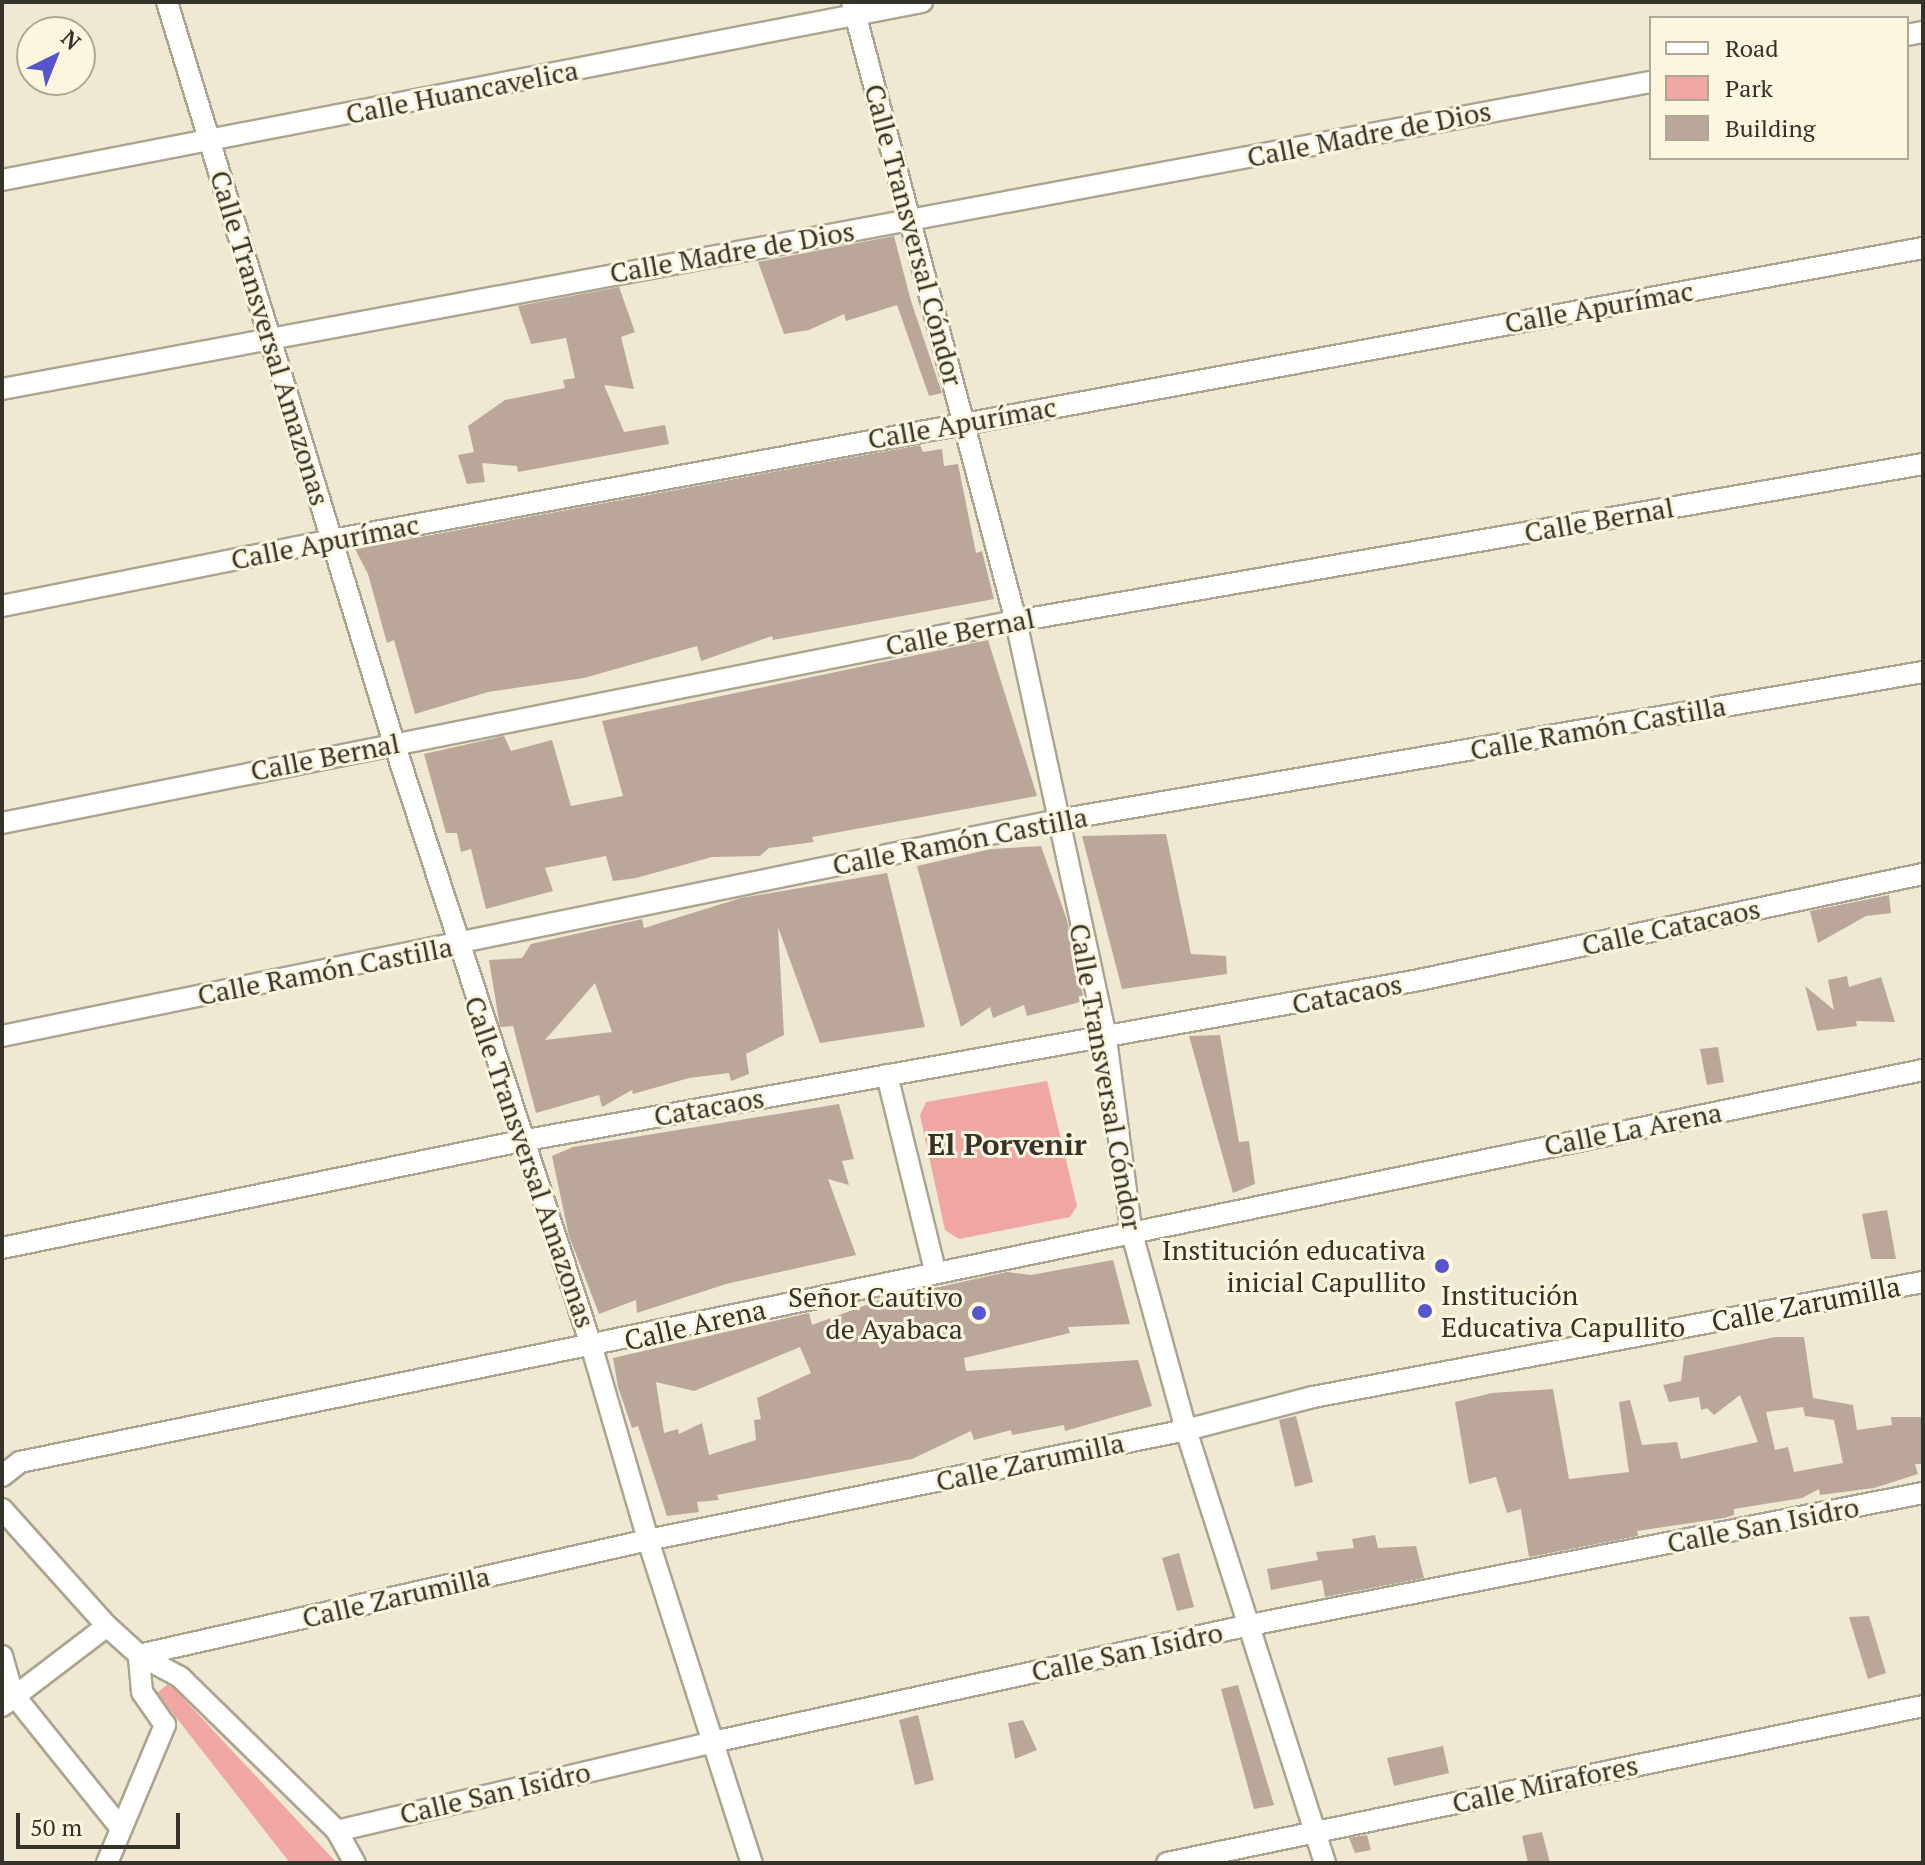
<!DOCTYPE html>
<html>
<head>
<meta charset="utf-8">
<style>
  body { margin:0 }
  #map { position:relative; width:1925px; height:1865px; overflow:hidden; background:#efe8d2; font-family:"PT Serif",serif }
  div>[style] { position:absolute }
  .green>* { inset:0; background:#f0a6a2 }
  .building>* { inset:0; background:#bba79a }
  .roads { filter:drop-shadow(2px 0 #aba590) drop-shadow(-2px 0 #aba590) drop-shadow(0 2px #aba590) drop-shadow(0 -2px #aba590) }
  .minor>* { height:20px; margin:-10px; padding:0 10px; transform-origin:10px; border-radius:10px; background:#fff }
  .dots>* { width:22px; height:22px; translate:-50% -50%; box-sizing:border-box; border:4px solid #fdf6df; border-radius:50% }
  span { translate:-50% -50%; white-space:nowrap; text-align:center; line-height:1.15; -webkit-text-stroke:6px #fdf6df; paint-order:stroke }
  .street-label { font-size:28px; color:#35322a }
  .poi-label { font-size:28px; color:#35322a }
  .right { translate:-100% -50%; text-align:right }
  .left { translate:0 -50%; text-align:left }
  .neighbourhood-label { font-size:30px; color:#35322a; font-weight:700 }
  .frame { position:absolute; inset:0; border:4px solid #35322a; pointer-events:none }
  .legend { position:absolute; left:1649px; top:16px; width:260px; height:144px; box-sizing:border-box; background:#fdf6df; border:2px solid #ada897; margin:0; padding:10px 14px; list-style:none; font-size:24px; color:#35322a }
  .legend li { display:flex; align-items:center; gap:16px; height:40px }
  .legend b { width:40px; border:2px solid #ada897 }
  .north { position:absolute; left:16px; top:16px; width:80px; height:80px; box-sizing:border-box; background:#fdf6df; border:2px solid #ada897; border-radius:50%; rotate:43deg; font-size:22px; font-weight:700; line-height:32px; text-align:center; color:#35322a }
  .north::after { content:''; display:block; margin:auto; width:28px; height:36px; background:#5755cc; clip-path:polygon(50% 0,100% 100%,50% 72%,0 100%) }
  .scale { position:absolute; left:16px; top:1813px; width:164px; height:36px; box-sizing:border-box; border:4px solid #35322a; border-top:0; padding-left:10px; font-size:24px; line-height:28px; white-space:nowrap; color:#35322a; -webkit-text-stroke:6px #fdf6df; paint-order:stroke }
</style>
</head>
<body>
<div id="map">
  <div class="green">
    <div style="clip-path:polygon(1047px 1081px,1077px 1206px,1070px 1217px,959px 1239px,945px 1230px,920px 1115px,926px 1102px)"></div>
    <div style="clip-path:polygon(169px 1683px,337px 1863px,290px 1863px,157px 1693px)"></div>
  </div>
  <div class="building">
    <div style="clip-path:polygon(894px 236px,911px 301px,942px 393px,929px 396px,897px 305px,846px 321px,844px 314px,809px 330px,784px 334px,758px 262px)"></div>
    <div style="clip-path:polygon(619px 287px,635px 332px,621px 337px,634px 389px,604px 385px,624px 432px,665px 425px,669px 444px,518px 472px,517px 466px,482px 463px,485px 482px,467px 484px,458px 455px,474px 452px,468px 426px,505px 400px,565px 388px,563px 380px,575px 378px,566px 338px,531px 344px,518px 306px)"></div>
    <div style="clip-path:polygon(920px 445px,923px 452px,942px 449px,944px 466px,958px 464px,976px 553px,982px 551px,994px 599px,773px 640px,772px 636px,701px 661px,697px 646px,584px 678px,488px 692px,415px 714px,394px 640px,387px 643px,368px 574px,355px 549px)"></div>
    <div style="clip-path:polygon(988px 640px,1037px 796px,812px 837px,814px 842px,769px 848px,760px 856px,712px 857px,636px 878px,613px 881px,606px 856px,545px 868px,553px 891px,486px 909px,471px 849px,461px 852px,457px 833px,446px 833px,424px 754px,504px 736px,511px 751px,552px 740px,571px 806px,623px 796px,602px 721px)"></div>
    <div style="clip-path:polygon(1166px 834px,1191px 954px,1226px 956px,1227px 974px,1122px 989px,1082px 836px)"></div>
    <div style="clip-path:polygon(1041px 846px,1067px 920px,1084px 1001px,1027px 1016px,1024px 1005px,993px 1018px,990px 1007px,961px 1027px,917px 866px,991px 849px)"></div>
    <div style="clip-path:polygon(evenodd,887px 873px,925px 1027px,820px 1043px,778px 927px,784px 1035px,746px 1054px,749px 1074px,731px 1081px,729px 1073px,689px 1078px,633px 1094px,632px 1090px,602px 1107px,599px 1095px,536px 1113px,513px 1026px,500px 1027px,489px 960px,522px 958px,531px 944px,642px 919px,644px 928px,741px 898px,887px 873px,595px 983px,612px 1032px,545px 1040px,595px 983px)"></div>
    <div style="clip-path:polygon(1889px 895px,1891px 913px,1866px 916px,1818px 943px,1810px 911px)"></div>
    <div style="clip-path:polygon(1847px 976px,1849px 987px,1881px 977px,1895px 1022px,1856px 1021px,1857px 1026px,1817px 1031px,1805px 986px,1834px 1010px,1828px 980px)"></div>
    <div style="clip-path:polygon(1220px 1035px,1239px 1142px,1249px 1141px,1255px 1184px,1233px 1193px,1189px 1036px)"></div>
    <div style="clip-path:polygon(1718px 1047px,1724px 1082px,1707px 1085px,1700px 1049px)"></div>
    <div style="clip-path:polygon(839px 1104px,854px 1159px,842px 1161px,849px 1185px,828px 1179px,856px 1255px,726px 1284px,637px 1313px,636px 1300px,599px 1314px,569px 1236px,552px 1156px,573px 1147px)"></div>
    <div style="clip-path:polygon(1887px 1210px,1896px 1259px,1871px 1259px,1862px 1214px)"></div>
    <div style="clip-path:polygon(evenodd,1113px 1260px,1130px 1324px,1068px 1327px,1070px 1333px,964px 1358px,966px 1371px,1138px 1360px,1152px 1406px,1065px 1431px,1064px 1425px,1012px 1435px,1011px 1430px,974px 1440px,971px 1431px,912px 1459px,717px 1495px,719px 1500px,697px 1502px,699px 1512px,667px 1516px,638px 1426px,632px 1428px,618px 1387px,613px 1358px,809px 1313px,812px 1325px,880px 1300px,1007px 1272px,1031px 1275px,1113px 1260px,800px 1347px,811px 1373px,757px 1398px,761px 1419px,754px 1420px,756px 1440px,709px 1455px,702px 1423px,679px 1434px,678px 1429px,664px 1433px,656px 1382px,694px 1391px,800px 1347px)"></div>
    <div style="clip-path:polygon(evenodd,1775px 1337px,1804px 1337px,1813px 1398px,1853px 1405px,1857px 1430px,1892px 1425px,1891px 1417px,1923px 1417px,1923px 1464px,1915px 1464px,1918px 1474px,1874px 1488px,1820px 1495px,1819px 1489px,1802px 1498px,1734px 1509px,1734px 1515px,1724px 1518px,1637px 1531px,1638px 1536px,1529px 1557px,1521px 1509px,1507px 1513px,1496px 1477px,1469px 1484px,1455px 1402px,1492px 1393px,1553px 1389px,1569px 1479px,1629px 1472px,1619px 1402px,1630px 1400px,1642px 1445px,1677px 1442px,1681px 1459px,1758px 1442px,1740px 1395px,1714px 1415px,1707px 1408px,1701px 1410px,1699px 1397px,1669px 1402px,1663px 1385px,1681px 1381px,1684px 1356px,1775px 1337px,1803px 1407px,1805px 1416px,1834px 1420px,1843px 1463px,1794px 1472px,1788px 1447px,1775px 1450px,1766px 1412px,1803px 1407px)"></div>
    <div style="clip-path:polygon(1296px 1416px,1313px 1482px,1295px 1487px,1279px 1420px)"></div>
    <div style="clip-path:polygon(1375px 1535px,1378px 1548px,1416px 1546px,1424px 1578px,1325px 1597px,1322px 1580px,1271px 1590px,1267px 1569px,1318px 1560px,1316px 1552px,1354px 1548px,1352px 1539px)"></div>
    <div style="clip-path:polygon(1179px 1553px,1194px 1607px,1177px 1611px,1162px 1558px)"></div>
    <div style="clip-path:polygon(1869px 1616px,1886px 1673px,1868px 1679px,1849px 1617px)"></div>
    <div style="clip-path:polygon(1238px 1685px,1274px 1805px,1254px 1809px,1221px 1689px)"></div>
    <div style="clip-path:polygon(918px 1715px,934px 1780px,915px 1785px,899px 1720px)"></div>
    <div style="clip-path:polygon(1023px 1720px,1037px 1750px,1015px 1759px,1008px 1723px)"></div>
    <div style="clip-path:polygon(1443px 1746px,1449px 1773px,1394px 1786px,1387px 1758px)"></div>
    <div style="clip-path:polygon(1542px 1832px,1550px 1863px,1528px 1863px,1522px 1836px)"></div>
    <div style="clip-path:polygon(1367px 1835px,1371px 1850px,1355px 1853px,1349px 1838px)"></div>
  </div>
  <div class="roads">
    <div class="minor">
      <div style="left:167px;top:2px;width:775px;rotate:72.97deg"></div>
      <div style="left:394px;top:743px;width:637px;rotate:71.88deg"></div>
      <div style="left:592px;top:1348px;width:200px;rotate:73.7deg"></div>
      <div style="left:648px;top:1540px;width:339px;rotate:72.2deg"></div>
      <div style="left:852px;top:2px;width:640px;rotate:75.16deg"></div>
      <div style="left:1016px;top:621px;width:428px;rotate:77.8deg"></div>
      <div style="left:1106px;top:1039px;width:193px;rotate:82.5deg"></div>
      <div style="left:1131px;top:1230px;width:207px;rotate:74.6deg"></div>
      <div style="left:1186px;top:1430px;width:455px;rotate:72.2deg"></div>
      <div style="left:1907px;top:35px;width:16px;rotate:-11deg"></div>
      <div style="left:2px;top:180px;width:937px;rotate:-10.95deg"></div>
      <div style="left:2px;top:389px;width:1677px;rotate:-10.55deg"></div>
      <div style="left:2px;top:606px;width:337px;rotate:-11.3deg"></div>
      <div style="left:332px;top:540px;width:1618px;rotate:-10.4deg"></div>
      <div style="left:2px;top:823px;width:1034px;rotate:-11.27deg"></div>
      <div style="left:1016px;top:621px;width:920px;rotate:-9.82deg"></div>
      <div style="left:2px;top:1036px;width:1078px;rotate:-11.56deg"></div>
      <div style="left:1058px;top:820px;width:878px;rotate:-9.71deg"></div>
      <div style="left:887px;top:1075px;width:201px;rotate:76.2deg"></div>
      <div style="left:2px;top:1248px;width:530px;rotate:-11.65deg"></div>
      <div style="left:521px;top:1141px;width:912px;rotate:-10.16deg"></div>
      <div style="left:1419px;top:980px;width:515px;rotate:-11.88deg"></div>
      <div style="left:2px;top:1476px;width:23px;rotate:-38deg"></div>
      <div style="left:20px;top:1462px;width:1943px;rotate:-11.64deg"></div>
      <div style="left:2px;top:1509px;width:157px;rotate:48.1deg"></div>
      <div style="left:107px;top:1626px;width:43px;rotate:42.2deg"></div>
      <div style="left:139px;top:1655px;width:47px;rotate:28.2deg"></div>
      <div style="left:180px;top:1677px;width:220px;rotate:44.4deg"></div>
      <div style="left:337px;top:1831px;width:37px;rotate:61deg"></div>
      <div style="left:2px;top:1656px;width:40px;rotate:74deg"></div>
      <div style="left:13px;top:1694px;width:169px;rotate:51.2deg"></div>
      <div style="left:2px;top:1706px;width:132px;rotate:-37.3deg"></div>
      <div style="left:337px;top:1831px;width:386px;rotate:-13.3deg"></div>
      <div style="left:713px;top:1742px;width:550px;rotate:-12.29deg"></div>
      <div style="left:1250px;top:1625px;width:686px;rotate:-11.1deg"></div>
      <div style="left:107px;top:1863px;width:150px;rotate:-67.2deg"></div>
      <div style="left:165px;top:1725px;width:40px;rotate:-124.9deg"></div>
      <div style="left:142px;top:1692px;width:37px;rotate:-95deg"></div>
      <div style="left:139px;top:1655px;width:522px;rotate:-12.73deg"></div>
      <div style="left:648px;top:1540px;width:549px;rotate:-11.56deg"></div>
      <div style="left:1186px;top:1430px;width:131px;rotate:-14.6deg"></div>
      <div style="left:1313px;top:1397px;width:621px;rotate:-10.68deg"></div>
      <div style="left:1167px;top:1863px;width:772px;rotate:-11.73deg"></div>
    </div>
  </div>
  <div class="dots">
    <div style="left:1442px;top:1266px;background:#5755cc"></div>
    <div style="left:1425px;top:1311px;background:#5755cc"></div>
    <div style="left:979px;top:1313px;background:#5755cc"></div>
  </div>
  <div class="street-label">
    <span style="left:462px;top:92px;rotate:-11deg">Calle Huancavelica</span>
    <span style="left:1369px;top:134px;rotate:-11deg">Calle Madre de Dios</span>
    <span style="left:914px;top:235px;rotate:75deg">Calle Transversal Cóndor</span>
    <span style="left:732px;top:252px;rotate:-10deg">Calle Madre de Dios</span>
    <span style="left:1599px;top:307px;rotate:-10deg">Calle Apurímac</span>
    <span style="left:270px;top:338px;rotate:73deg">Calle Transversal Amazonas</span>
    <span style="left:962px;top:423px;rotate:-10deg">Calle Apurímac</span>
    <span style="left:1599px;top:520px;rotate:-10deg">Calle Bernal</span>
    <span style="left:325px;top:542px;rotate:-11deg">Calle Apurímac</span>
    <span style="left:960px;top:632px;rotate:-11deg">Calle Bernal</span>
    <span style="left:1598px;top:728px;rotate:-10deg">Calle Ramón Castilla</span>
    <span style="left:325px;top:757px;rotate:-11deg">Calle Bernal</span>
    <span style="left:960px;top:841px;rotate:-11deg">Calle Ramón Castilla</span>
    <span style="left:1671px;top:927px;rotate:-12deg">Calle Catacaos</span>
    <span style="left:325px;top:971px;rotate:-11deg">Calle Ramón Castilla</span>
    <span style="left:1347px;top:994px;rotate:-11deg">Catacaos</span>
    <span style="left:1106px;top:1077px;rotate:80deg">Calle Transversal Cóndor</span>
    <span style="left:709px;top:1107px;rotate:-10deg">Catacaos</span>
    <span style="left:1633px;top:1129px;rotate:-11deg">Calle La Arena</span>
    <span style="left:530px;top:1162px;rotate:71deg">Calle Transversal Amazonas</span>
    <span style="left:1806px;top:1304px;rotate:-11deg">Calle Zarumilla</span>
    <span style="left:695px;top:1325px;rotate:-13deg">Calle Arena</span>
    <span style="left:1030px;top:1462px;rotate:-12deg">Calle Zarumilla</span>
    <span style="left:1763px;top:1525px;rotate:-11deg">Calle San Isidro</span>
    <span style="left:396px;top:1597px;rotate:-13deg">Calle Zarumilla</span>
    <span style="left:1127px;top:1652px;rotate:-12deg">Calle San Isidro</span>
    <span style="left:1545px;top:1784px;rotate:-12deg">Calle Mirafores</span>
    <span style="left:495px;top:1793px;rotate:-13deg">Calle San Isidro</span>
  </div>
  <div class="poi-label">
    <span class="right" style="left:1426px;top:1266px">Institución educativa<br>inicial Capullito</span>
    <span class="left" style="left:1441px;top:1311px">Institución<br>Educativa Capullito</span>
    <span class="right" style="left:963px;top:1313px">Señor Cautivo<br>de Ayabaca</span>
  </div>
  <div class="neighbourhood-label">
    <span style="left:1007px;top:1144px">El Porvenir</span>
  </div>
  <div class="frame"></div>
  <ul class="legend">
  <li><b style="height:10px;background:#fff"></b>Road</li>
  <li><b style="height:22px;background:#f0a6a2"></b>Park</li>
  <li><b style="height:22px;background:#bba79a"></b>Building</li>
  </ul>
  <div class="north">N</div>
  <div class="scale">50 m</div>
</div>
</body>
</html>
